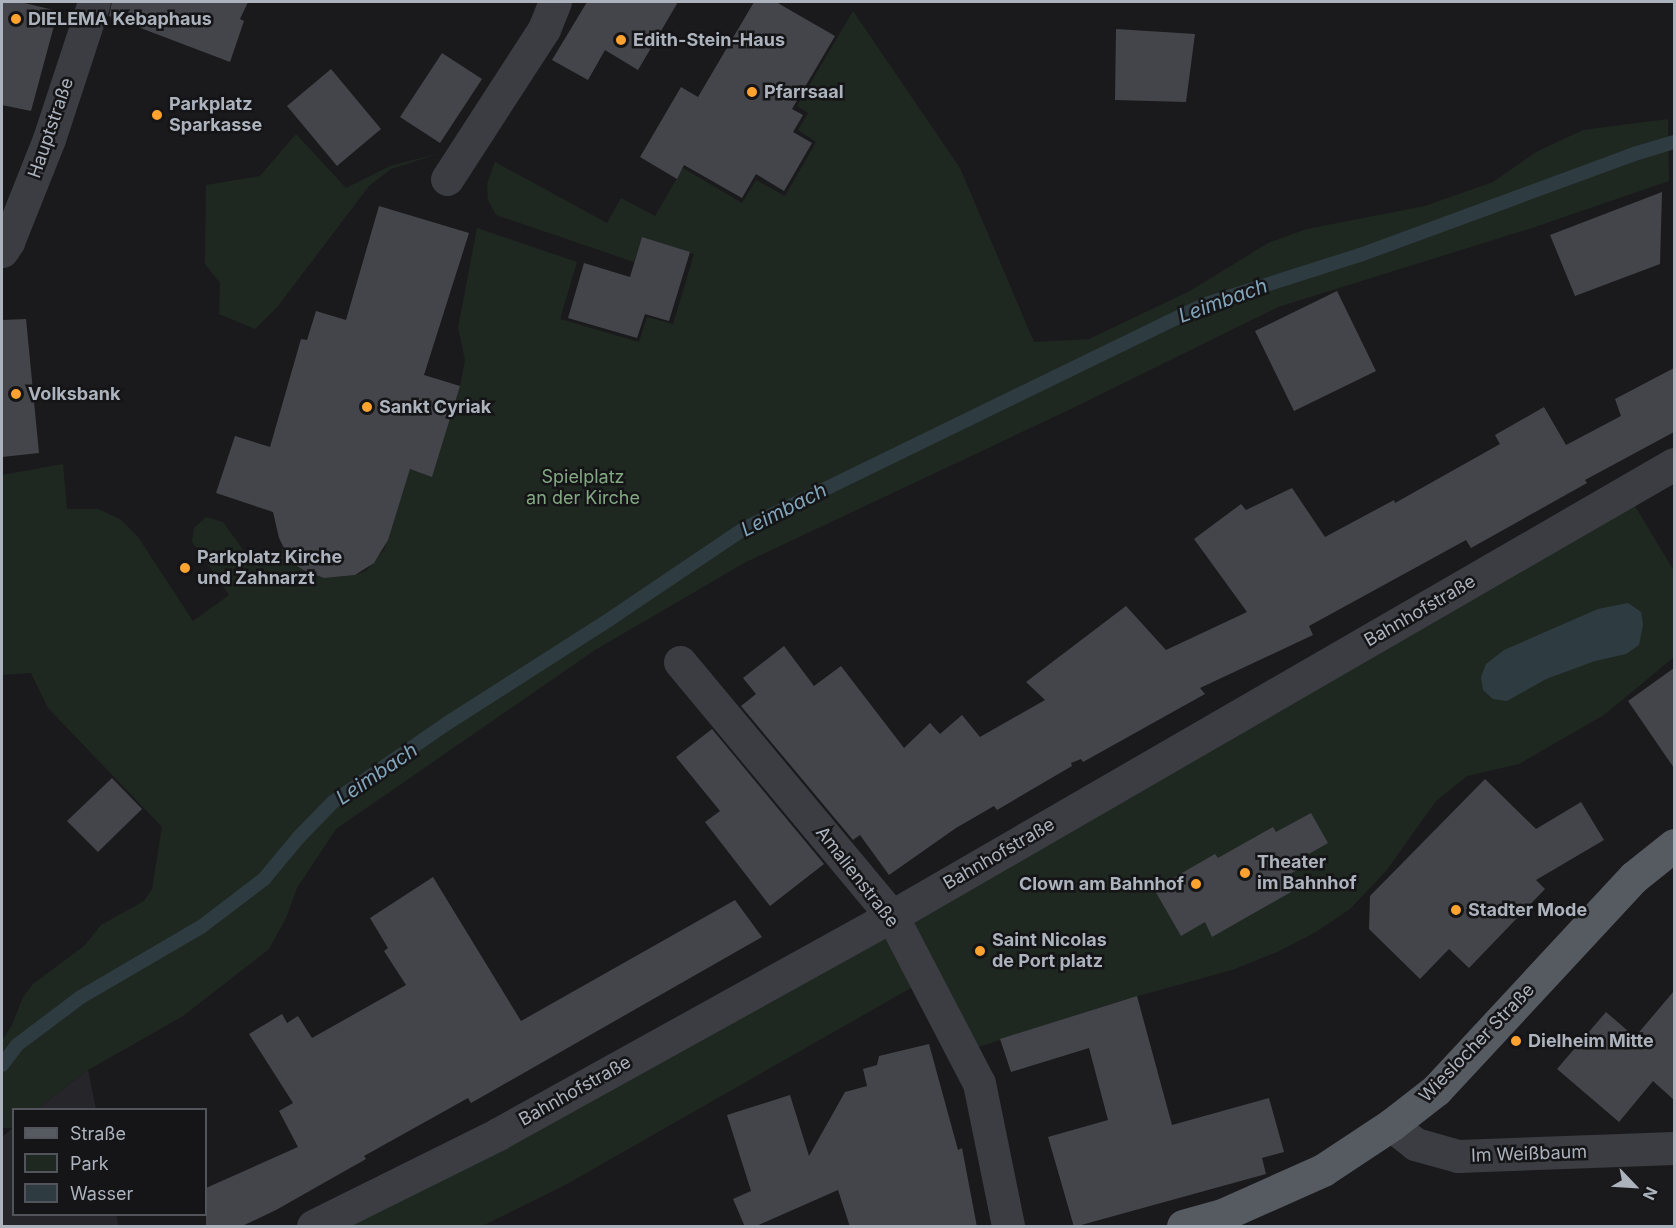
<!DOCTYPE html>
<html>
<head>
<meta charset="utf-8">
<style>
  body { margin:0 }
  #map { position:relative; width:1676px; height:1228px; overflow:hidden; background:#1a1a1d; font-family:Inter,sans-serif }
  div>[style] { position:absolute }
  .built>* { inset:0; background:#26262a }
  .green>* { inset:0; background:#1f2820 }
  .water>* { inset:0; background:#2e3c42 }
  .stream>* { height:14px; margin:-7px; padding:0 7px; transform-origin:7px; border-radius:7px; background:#2e3c42 }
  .building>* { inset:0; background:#44454a }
  .minor>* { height:33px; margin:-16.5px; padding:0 16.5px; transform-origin:16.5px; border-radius:16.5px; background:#3b3d42 }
  .major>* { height:33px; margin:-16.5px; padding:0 16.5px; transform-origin:16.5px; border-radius:16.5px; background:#565a61 }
  .dots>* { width:16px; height:16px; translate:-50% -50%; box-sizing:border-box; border:3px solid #151518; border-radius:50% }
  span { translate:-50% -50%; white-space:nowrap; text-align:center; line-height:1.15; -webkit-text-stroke:5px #151518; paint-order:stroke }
  .poi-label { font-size:18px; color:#acb3bd; font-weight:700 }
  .left { translate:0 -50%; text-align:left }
  .right { translate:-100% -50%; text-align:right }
  .street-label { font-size:18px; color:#acb3bd }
  .park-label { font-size:18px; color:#83a982 }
  .water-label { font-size:20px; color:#81a5ba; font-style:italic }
  .frame { position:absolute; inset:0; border:3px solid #acb3bd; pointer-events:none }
  .legend { position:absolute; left:12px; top:1108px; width:195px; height:108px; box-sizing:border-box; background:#151518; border:2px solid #51545a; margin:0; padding:8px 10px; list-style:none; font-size:18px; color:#acb3bd }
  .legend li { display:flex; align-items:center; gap:12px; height:30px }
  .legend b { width:30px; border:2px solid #51545a }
  .north { position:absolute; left:1604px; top:1156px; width:60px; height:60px; -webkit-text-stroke:4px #151518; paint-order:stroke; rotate:115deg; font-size:16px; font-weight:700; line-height:24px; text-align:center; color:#acb3bd }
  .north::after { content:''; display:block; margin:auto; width:21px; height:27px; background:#acb3bd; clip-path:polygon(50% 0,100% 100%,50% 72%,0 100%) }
</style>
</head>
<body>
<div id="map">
  <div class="built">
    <div style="clip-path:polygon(88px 1070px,96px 1109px,37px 1109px)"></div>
    <div style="clip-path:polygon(13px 1128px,14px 1214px,116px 1215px,119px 1226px,2px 1226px,2px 1137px)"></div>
  </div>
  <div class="green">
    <div style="clip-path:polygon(853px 11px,960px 168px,1034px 342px,1089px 339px,1190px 291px,1268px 243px,1307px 229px,1425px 206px,1493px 182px,1536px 152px,1583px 130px,1668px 119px,1669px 181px,1532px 228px,1278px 307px,1073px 408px,746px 562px,595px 650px,336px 829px,297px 888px,286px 918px,269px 949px,183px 1016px,88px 1070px,37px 1109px,14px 1110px,13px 1128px,2px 1128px,2px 1041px,12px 1025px,23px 997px,33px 984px,84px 946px,101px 925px,144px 901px,152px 889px,162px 827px,48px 708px,31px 673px,2px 675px,2px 475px,63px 464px,67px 509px,98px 509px,120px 519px,138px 537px,193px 621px,229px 595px,192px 542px,194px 528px,206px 517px,223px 522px,252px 562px,283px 549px,291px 562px,303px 570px,324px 578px,355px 575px,366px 571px,384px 550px,410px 469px,432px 476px,460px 386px,465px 360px,458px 328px,477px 228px,577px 262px,560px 319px,639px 342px,647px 317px,673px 324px,694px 254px,642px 237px,634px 262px,496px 215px,488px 200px,487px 184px,495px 162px,607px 223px,621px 198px,655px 216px,683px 168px,742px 203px,756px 180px,785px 196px,816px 142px,798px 130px,808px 113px,797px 106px)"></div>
    <div style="clip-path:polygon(296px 134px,346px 188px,390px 166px,440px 153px,391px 169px,369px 186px,278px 306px,255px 329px,219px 314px,220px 283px,205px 264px,206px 185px,260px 176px)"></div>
    <div style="clip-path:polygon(1626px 491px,1674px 571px,1674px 657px,1604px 715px,1519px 764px,1467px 776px,1436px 801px,1386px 871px,1350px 909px,1316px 932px,1277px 952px,1232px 970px,1120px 1001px,963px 1052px,925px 980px,565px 1185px,482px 1226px,313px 1226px)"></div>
  </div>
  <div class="water">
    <div style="clip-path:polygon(1628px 603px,1641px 612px,1643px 625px,1639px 645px,1626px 654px,1595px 661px,1546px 679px,1507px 701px,1493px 699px,1483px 690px,1481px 677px,1486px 664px,1504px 650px,1598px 609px)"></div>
  </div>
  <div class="stream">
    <div style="left:2px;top:1065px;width:25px;rotate:-53deg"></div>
    <div style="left:17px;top:1045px;width:80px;rotate:-36.9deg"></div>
    <div style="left:81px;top:997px;width:139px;rotate:-30.3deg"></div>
    <div style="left:201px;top:927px;width:79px;rotate:-37.3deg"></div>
    <div style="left:264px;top:879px;width:53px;rotate:-50.3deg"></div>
    <div style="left:298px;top:838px;width:50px;rotate:-45.8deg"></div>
    <div style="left:333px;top:802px;width:137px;rotate:-34.6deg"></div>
    <div style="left:446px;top:724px;width:198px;rotate:-32.6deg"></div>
    <div style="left:613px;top:617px;width:159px;rotate:-34deg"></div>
    <div style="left:745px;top:528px;width:509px;rotate:-25.96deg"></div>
    <div style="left:1203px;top:305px;width:165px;rotate:-17.7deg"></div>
    <div style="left:1360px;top:255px;width:292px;rotate:-20.2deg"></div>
    <div style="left:1634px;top:154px;width:42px;rotate:-16.7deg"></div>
  </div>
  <div class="building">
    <div style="clip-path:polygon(2px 2px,20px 2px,58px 11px,31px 111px,2px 105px)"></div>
    <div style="clip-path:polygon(112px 2px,248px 2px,240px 19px,244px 21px,230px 62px,109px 16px)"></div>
    <div style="clip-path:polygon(587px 2px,678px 2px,638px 70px,605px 50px,588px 80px,552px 60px)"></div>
    <div style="clip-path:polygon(754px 2px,776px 2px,835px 36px,792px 109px,803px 115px,793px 132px,812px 143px,784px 191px,756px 174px,742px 198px,684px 165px,677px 179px,640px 157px,681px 87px,698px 97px)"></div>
    <div style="clip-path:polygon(1116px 29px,1195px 34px,1186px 102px,1115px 100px)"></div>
    <div style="clip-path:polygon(442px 53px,482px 79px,440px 143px,400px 117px)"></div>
    <div style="clip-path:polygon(331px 69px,381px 129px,337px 166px,287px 106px)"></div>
    <div style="clip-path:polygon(1662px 192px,1660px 264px,1575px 296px,1550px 235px)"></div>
    <div style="clip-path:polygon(379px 206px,469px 233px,424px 375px,460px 386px,432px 477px,410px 469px,388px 540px,374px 563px,355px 575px,324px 578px,303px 570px,291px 562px,279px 538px,273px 512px,216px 493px,235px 436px,270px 447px,301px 339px,307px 340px,316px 311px,346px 320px)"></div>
    <div style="clip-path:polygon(642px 237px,690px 252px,669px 321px,645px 314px,637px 338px,568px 318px,584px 263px,630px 277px)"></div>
    <div style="clip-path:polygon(1337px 291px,1376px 371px,1294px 411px,1255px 331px)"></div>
    <div style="clip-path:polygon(26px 319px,39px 453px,2px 457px,2px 320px)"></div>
    <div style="clip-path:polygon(1674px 368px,1674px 432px,1585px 480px,1587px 483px,1471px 548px,1466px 540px,1309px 626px,1313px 635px,1200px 688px,1205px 694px,1083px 762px,1081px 759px,1071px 763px,1072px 766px,997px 810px,994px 806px,956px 828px,889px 875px,860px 835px,853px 840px,741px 706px,756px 694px,743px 678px,784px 646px,814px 686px,841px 666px,904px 748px,930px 723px,940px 734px,962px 715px,980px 737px,1045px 700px,1026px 682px,1126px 606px,1166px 650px,1247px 612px,1194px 539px,1241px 504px,1246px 510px,1292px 488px,1325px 537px,1394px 500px,1395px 503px,1500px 444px,1495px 435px,1544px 407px,1566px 445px,1621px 416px,1615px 399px)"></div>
    <div style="clip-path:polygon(1674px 668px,1674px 768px,1628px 701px)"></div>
    <div style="clip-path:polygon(712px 729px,824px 864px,770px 906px,705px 822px,720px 811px,676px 757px)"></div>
    <div style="clip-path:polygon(112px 778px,142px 809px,98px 852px,67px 821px)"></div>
    <div style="clip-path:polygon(1485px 779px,1536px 829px,1581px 802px,1604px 840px,1536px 880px,1545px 889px,1469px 968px,1449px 949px,1420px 979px,1369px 929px,1370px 896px)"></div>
    <div style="clip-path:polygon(1311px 813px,1328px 843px,1293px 863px,1297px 870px,1283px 878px,1291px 892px,1212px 937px,1205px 922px,1181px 936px,1154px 889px,1215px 854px,1218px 858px,1273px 827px,1276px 832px)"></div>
    <div style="clip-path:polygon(433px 877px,521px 1021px,735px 900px,762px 937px,471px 1103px,468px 1098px,364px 1156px,366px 1159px,276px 1210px,240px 1227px,206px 1227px,206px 1188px,298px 1147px,279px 1111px,293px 1103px,249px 1034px,282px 1014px,287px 1023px,298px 1016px,312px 1038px,406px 985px,384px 951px,388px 948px,370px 918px)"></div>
    <div style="clip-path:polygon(1674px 991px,1674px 1100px,1653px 1081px,1619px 1122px,1557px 1069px,1606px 1012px,1635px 1037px)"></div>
    <div style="clip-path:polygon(1137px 996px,1172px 1125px,1269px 1098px,1284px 1152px,1262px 1158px,1266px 1174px,1074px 1227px,1048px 1137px,1108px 1120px,1089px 1048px,1011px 1072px,1000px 1039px)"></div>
    <div style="clip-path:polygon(929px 1044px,958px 1150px,962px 1148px,977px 1227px,850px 1227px,838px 1190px,754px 1227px,745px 1227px,733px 1199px,751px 1191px,727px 1115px,790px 1095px,809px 1156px,845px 1092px,867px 1086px,863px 1069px,877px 1065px,879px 1056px)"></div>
  </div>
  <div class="minor">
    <div style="left:447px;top:179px;width:179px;rotate:-57.1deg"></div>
    <div style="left:544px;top:29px;width:29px;rotate:-68deg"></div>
    <div style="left:2px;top:251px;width:11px;rotate:-56deg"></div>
    <div style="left:8px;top:242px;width:111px;rotate:-68.3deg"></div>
    <div style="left:49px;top:139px;width:144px;rotate:-71.8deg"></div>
    <div style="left:680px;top:662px;width:331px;rotate:50.2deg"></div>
    <div style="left:892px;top:916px;width:188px;rotate:62.5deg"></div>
    <div style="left:979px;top:1083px;width:146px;rotate:78.5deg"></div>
    <div style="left:1391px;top:1125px;width:31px;rotate:38deg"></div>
    <div style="left:1415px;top:1144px;width:45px;rotate:15.6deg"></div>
    <div style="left:1458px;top:1156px;width:216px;rotate:-2.1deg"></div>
    <div style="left:313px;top:1226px;width:207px;rotate:-26.4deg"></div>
    <div style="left:498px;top:1134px;width:450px;rotate:-29deg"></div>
    <div style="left:892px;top:916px;width:903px;rotate:-30.03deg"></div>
  </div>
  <div class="major">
    <div style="left:1183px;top:1226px;width:41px;rotate:-15.8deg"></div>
    <div style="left:1222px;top:1215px;width:111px;rotate:-24deg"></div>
    <div style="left:1323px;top:1170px;width:82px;rotate:-33.5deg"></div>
    <div style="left:1391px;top:1125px;width:57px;rotate:-37.9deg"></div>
    <div style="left:1436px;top:1090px;width:291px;rotate:-47.1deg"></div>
    <div style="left:1634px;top:877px;width:51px;rotate:-38.7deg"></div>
  </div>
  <div class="dots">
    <div style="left:16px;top:19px;background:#ffa330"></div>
    <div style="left:621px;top:40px;background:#ffa330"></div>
    <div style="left:752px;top:92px;background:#ffa330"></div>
    <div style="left:157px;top:115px;background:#ffa330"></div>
    <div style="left:16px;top:394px;background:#ffa330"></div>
    <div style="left:367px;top:407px;background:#ffa330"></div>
    <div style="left:185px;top:568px;background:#ffa330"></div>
    <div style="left:1245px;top:873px;background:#ffa330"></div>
    <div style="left:1196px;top:884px;background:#ffa330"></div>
    <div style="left:1456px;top:910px;background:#ffa330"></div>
    <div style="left:980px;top:951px;background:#ffa330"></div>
    <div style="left:1516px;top:1041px;background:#ffa330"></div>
  </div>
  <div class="poi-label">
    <span class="left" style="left:28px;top:19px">DIELEMA Kebaphaus</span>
    <span class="left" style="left:633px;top:40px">Edith-Stein-Haus</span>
    <span class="left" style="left:764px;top:92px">Pfarrsaal</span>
    <span class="left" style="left:169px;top:115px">Parkplatz<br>Sparkasse</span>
    <span class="left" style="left:28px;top:394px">Volksbank</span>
    <span class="left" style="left:379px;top:407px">Sankt Cyriak</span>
    <span class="left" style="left:197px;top:568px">Parkplatz Kirche<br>und Zahnarzt</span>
    <span class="left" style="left:1257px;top:873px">Theater<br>im Bahnhof</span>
    <span class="right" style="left:1184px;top:884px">Clown am Bahnhof</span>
    <span class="left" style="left:1468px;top:910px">Stadter Mode</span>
    <span class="left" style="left:992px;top:951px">Saint Nicolas<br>de Port platz</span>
    <span class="left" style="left:1528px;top:1041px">Dielheim Mitte</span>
  </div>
  <div class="street-label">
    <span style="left:51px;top:128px;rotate:-71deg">Hauptstraße</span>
    <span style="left:1420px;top:611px;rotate:-30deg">Bahnhofstraße</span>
    <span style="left:999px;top:854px;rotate:-30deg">Bahnhofstraße</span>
    <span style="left:857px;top:877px;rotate:52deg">Amalienstraße</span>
    <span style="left:1477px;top:1043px;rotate:-46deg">Wieslocher Straße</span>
    <span style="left:575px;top:1091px;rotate:-29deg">Bahnhofstraße</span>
    <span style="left:1529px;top:1154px;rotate:-2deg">Im Weißbaum</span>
  </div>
  <div class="park-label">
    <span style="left:583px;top:488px">Spielplatz<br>an der Kirche</span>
  </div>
  <div class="water-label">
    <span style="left:1223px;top:301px;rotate:-20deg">Leimbach</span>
    <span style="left:784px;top:510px;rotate:-27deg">Leimbach</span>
    <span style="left:377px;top:774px;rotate:-34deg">Leimbach</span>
  </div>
  <div class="frame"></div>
  <ul class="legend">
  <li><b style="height:8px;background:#565a61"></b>Straße</li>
  <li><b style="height:16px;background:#1f2820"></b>Park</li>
  <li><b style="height:16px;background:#2e3c42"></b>Wasser</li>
  </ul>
  <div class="north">N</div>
</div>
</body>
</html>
